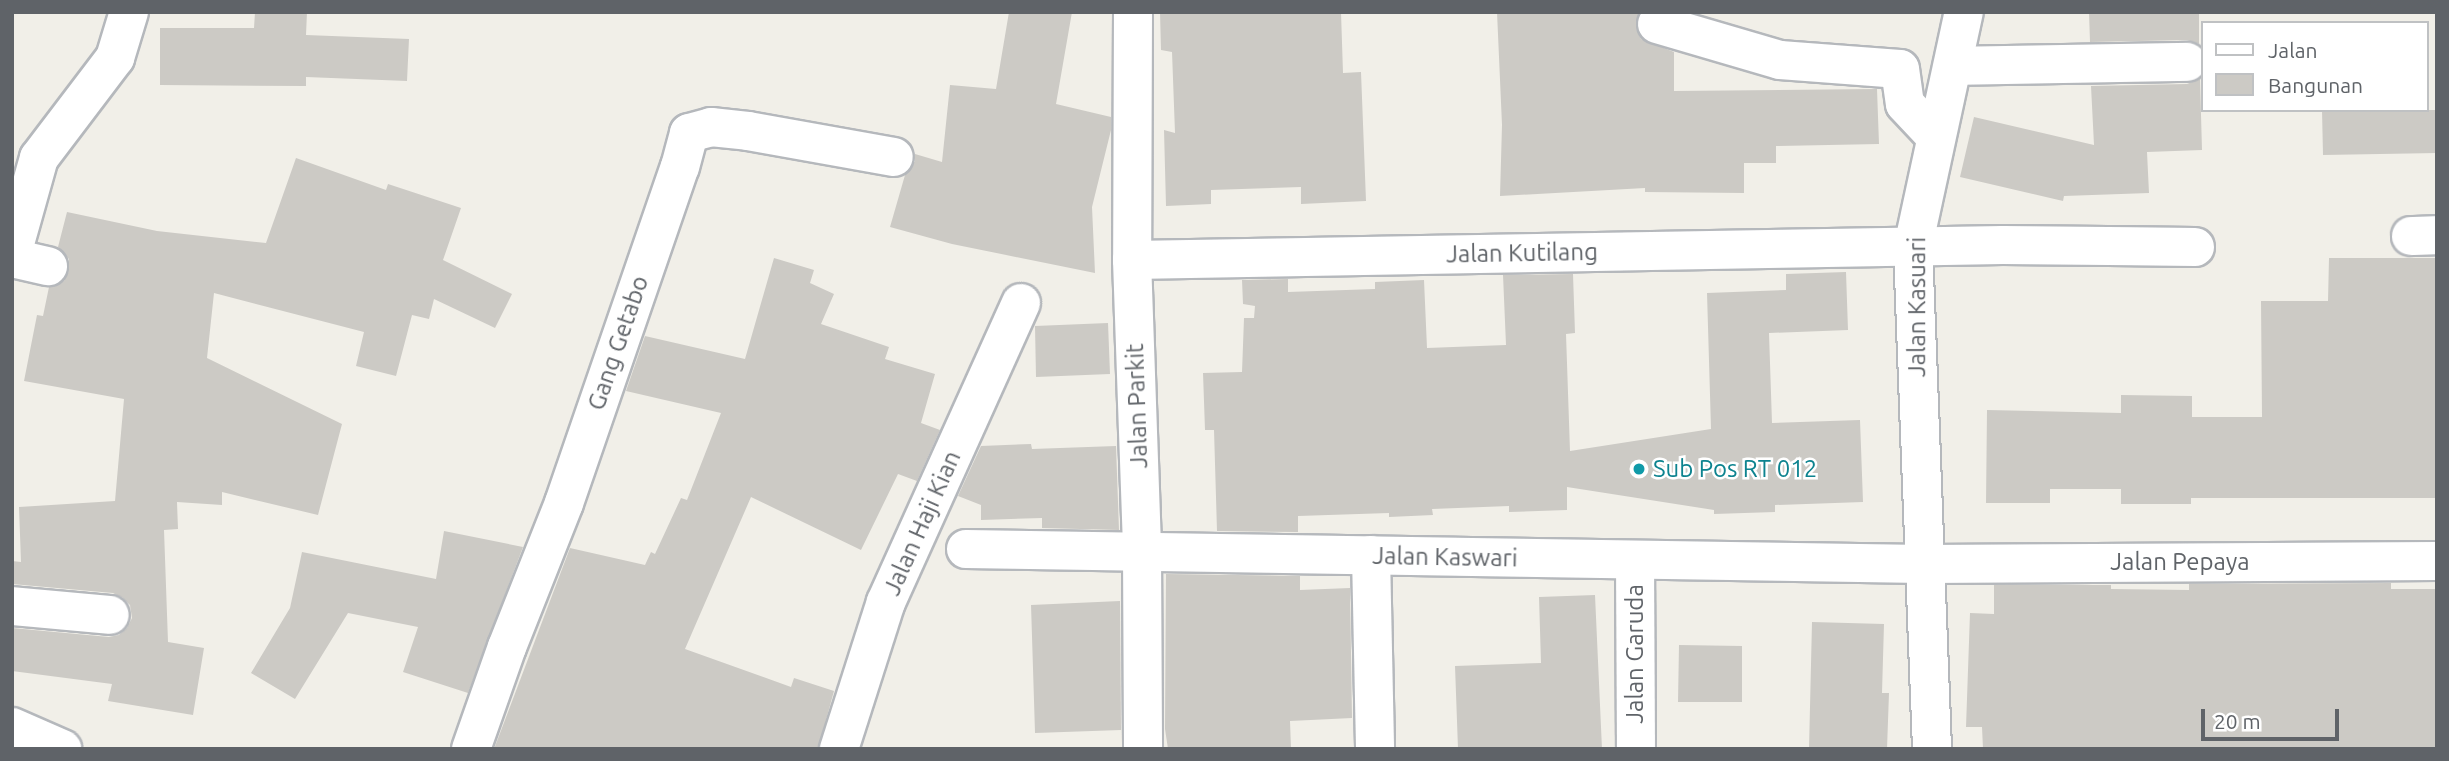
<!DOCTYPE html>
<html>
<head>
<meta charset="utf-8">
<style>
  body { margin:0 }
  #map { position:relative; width:2449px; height:761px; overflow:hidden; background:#f1efe8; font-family:Ubuntu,sans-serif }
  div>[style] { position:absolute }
  .building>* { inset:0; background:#cccac5 }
  .roads { filter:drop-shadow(2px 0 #b5b8bc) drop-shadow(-2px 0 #b5b8bc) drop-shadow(0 2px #b5b8bc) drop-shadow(0 -2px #b5b8bc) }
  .minor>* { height:38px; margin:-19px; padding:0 19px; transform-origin:19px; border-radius:19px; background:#fff }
  .dots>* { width:19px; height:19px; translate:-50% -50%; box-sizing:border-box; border:4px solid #fff; border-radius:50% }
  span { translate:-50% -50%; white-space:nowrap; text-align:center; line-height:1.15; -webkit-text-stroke:5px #fff; paint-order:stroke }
  .street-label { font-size:24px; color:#5f6368 }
  .culture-label { font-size:24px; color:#0d838f }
  .left { translate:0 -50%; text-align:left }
  .frame { position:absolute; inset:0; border:14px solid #5f6368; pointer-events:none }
  .legend { position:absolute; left:2201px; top:21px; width:228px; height:91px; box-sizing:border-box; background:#fff; border:2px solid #bfc1c3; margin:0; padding:9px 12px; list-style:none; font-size:21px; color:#5f6368 }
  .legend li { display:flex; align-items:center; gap:14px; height:35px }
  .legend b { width:35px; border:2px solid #bfc1c3 }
  .scale { position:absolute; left:2201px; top:709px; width:138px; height:32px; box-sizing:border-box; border:4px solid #5f6368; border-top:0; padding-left:9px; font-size:21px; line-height:24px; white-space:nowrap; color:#5f6368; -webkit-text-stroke:5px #fff; paint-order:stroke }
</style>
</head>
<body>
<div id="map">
  <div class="building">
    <div style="clip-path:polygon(255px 12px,307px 12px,306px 35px,409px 39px,407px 81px,306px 77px,306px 86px,160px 85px,160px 28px,254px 28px)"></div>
    <div style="clip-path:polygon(1009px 12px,1072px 12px,1056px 104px,1111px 117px,1111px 130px,1092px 207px,1095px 273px,952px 244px,890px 227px,905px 175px,915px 161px,915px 154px,942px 162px,950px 85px,996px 89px)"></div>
    <div style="clip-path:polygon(1160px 12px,1341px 12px,1343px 73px,1361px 72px,1366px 201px,1301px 204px,1301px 187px,1211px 190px,1211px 204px,1166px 206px,1164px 130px,1175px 133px,1172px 52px,1161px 50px)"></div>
    <div style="clip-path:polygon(1497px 12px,1639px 12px,1636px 28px,1641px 39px,1674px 52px,1674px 91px,1877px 89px,1879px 144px,1776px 146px,1776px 163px,1744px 163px,1744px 193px,1645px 192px,1645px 188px,1500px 196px,1502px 125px)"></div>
    <div style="clip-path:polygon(2089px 12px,2199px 12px,2199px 44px,2187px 40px,2090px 42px)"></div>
    <div style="clip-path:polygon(2200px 79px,2202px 150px,2147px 152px,2149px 193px,2064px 196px,2063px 201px,1960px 177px,1974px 117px,2094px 145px,2091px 86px,2187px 84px)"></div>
    <div style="clip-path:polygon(2322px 110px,2437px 110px,2437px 153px,2323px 155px)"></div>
    <div style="clip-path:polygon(296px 158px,386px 190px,388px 184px,461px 208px,443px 260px,512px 294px,495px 328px,434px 299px,429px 319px,412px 315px,396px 376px,356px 366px,364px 332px,214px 293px,207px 358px,342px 424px,318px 515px,222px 492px,222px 505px,177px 502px,178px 529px,164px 530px,168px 642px,204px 648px,193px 715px,108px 701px,112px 684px,12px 671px,12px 628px,109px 637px,119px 635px,127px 628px,132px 618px,130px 605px,123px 598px,113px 593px,12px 584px,12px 561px,21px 562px,19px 507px,115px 501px,124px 399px,24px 381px,37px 315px,43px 316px,49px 287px,64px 281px,69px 271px,69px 259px,58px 247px,67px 212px,157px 231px,266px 243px)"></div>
    <div style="clip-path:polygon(774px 258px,814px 270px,810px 283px,834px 294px,821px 324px,889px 347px,885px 359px,935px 374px,921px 423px,940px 430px,917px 481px,898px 474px,861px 550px,751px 497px,685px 649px,791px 687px,794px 678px,834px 691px,818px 749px,494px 749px,570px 548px,645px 565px,651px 552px,655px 554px,681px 498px,687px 500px,721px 413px,626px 391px,645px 336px,745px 359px)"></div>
    <div style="clip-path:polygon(2329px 258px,2437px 258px,2437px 498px,2191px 498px,2191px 504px,2121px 504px,2121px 489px,2050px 489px,2050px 503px,1986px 503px,1987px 410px,2121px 413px,2121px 395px,2192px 396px,2192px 417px,2262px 417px,2261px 301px,2328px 301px)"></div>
    <div style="clip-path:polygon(1846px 272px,1848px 330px,1769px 333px,1772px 423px,1860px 420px,1863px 502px,1775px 505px,1775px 512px,1714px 514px,1714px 510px,1567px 487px,1567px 510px,1509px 512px,1509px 506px,1432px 509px,1433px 515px,1389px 517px,1389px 513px,1298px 516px,1298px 532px,1217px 531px,1214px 430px,1205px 430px,1203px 373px,1242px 372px,1244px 318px,1254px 318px,1255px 306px,1243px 304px,1242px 280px,1288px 279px,1288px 292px,1375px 289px,1375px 282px,1424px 280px,1427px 348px,1506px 345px,1503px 275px,1573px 274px,1575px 333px,1566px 334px,1570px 451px,1711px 429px,1707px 293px,1786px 290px,1786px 274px)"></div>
    <div style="clip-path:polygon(1108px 323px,1110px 374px,1036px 377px,1035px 326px)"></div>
    <div style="clip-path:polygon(1031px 444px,1032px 449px,1116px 446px,1119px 530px,1042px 528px,1042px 518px,981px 520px,981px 505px,958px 496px,981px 446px)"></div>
    <div style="clip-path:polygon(444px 531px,523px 547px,468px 693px,403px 672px,418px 627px,348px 613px,295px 699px,251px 673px,290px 608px,302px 552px,436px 579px)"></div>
    <div style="clip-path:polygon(1166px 574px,1300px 576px,1300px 590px,1350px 588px,1352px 718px,1290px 721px,1291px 749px,1168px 749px,1165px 729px)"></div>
    <div style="clip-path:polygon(2391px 583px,2391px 589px,2437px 589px,2437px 749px,1983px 749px,1982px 727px,1966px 727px,1970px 613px,1994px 614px,1994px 585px,2111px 585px,2111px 589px,2189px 590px,2189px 584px)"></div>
    <div style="clip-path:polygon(1595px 595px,1602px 749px,1458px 749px,1455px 666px,1541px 663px,1539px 597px)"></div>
    <div style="clip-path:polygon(1120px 601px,1121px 730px,1035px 733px,1031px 605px)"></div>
    <div style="clip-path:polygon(1812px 622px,1884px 624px,1882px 693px,1889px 693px,1887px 749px,1809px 749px)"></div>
    <div style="clip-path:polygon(1679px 645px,1742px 646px,1742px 702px,1678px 702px)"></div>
  </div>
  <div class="roads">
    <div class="minor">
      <div style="left:1133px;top:12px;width:248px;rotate:90.2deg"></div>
      <div style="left:1132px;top:260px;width:292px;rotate:88deg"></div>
      <div style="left:1142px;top:552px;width:197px;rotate:89.7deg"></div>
      <div style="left:1657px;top:24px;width:128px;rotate:16.3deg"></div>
      <div style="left:1780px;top:60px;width:120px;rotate:4.3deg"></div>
      <div style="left:1900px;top:69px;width:35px;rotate:82deg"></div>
      <div style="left:1905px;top:104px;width:44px;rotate:46.8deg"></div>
      <div style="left:1953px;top:66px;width:234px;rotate:-1deg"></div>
      <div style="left:2411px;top:236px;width:26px;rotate:-2deg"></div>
      <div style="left:12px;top:254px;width:100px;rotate:-74.3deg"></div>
      <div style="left:39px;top:158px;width:126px;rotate:-52.8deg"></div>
      <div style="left:115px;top:58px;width:48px;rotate:-73.1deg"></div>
      <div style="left:12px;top:258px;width:37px;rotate:13deg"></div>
      <div style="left:1132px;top:260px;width:871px;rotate:-0.99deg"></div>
      <div style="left:2003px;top:245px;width:192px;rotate:0.6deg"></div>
      <div style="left:966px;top:549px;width:958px;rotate:0.9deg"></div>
      <div style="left:1924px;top:564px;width:513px;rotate:-0.34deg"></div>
      <div style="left:1371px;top:555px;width:194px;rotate:88.8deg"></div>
      <div style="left:1635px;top:560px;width:189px;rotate:89.7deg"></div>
      <div style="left:12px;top:606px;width:98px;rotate:5.2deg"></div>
      <div style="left:12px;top:727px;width:55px;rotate:23.7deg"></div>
      <div style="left:471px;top:749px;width:108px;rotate:-70.6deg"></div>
      <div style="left:507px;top:647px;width:155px;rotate:-68.4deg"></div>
      <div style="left:564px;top:503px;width:355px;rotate:-71deg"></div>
      <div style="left:680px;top:167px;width:35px;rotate:-75deg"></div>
      <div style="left:689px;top:133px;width:23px;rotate:-15deg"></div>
      <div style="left:711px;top:127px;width:37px;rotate:6deg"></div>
      <div style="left:748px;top:131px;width:148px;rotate:10.1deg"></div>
      <div style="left:839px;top:749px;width:154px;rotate:-72.3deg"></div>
      <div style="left:886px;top:602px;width:328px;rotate:-65.7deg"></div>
      <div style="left:1932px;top:749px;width:502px;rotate:-92.17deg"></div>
      <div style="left:1913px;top:247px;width:240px;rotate:-77.8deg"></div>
    </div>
  </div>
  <div class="dots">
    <div style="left:1639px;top:469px;background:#0f9aa8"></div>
  </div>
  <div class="street-label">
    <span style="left:1522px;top:253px;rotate:-1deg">Jalan Kutilang</span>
    <span style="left:1917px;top:307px;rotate:-90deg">Jalan Kasuari</span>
    <span style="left:618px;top:343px;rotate:-71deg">Gang Getabo</span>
    <span style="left:1137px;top:406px;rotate:-92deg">Jalan Parkit</span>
    <span style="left:922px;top:523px;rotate:-66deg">Jalan Haji Kian</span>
    <span style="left:1445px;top:557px;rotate:1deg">Jalan Kaswari</span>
    <span style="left:2180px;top:562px">Jalan Pepaya</span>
    <span style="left:1635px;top:654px;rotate:-90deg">Jalan Garuda</span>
  </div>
  <div class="culture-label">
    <span class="left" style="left:1653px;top:469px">Sub Pos RT 012</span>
  </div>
  <div class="frame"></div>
  <ul class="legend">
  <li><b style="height:9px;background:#fff"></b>Jalan</li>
  <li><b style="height:19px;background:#cccac5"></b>Bangunan</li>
  </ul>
  <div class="scale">20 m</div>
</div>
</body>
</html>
